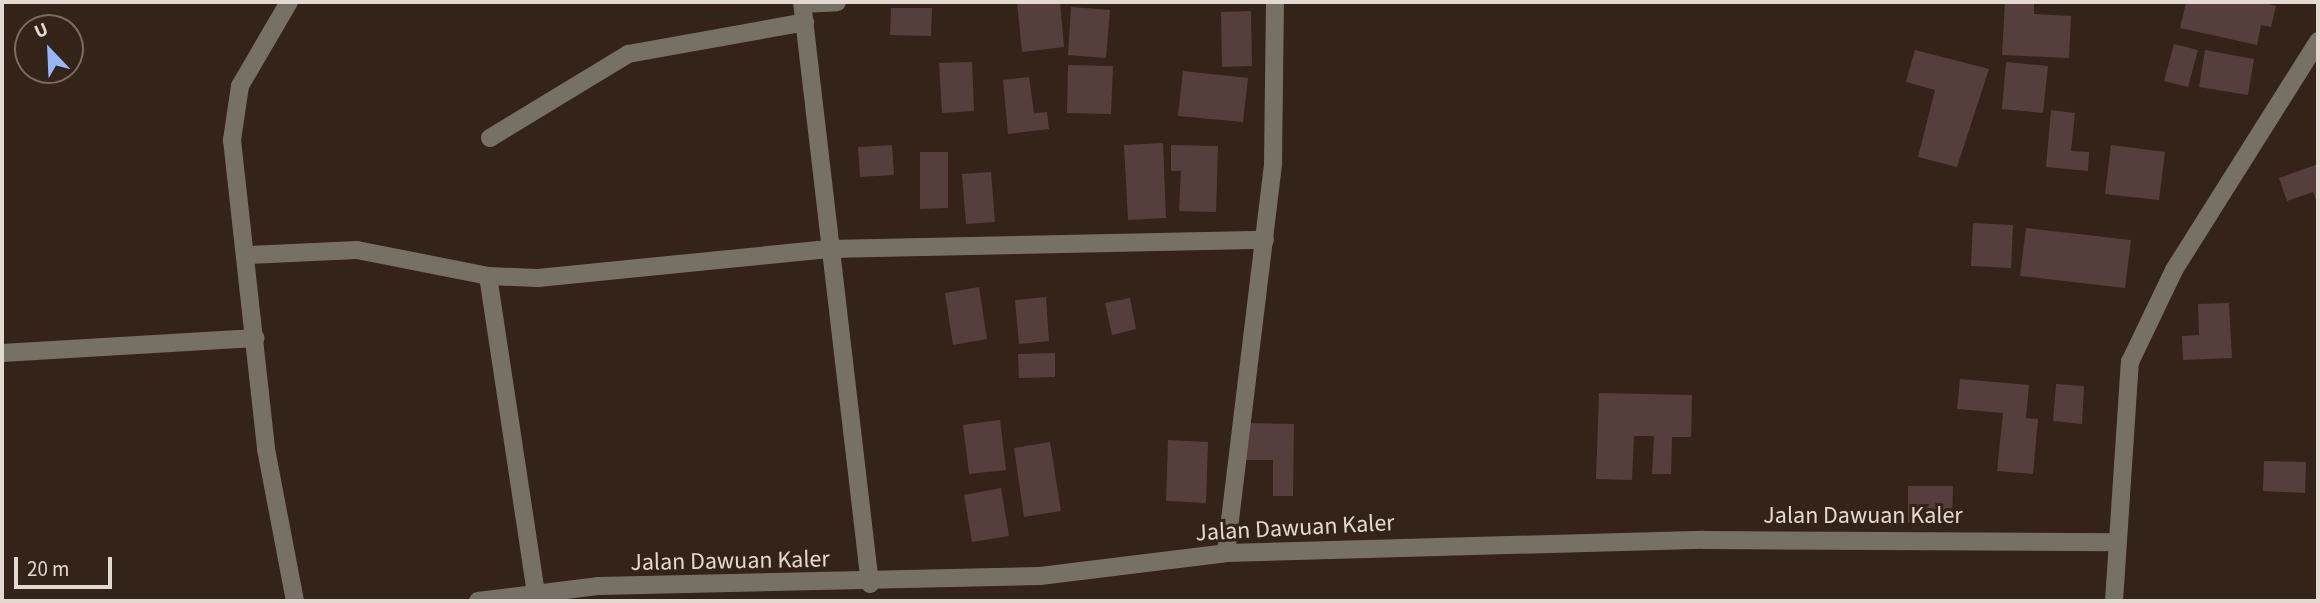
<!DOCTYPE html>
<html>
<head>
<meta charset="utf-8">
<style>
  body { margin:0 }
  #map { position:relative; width:2320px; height:603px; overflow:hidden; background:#342318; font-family:"Source Sans 3",sans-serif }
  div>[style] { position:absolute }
  .building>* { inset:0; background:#553f3c }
  .minor>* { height:18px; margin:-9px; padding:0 9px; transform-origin:9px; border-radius:9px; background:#777165 }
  span { translate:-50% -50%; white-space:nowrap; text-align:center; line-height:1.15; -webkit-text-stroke:6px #342318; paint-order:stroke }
  .street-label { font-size:24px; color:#e4d9d1 }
  .frame { position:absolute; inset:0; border:4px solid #e4d9d1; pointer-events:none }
  .north { position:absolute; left:14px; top:14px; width:70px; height:70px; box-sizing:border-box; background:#342318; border:2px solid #7a6c62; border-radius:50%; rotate:337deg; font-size:19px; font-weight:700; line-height:28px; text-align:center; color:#e4d9d1 }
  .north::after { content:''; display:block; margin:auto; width:24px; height:32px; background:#96b6fd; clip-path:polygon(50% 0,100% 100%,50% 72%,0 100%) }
  .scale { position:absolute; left:14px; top:557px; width:98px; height:32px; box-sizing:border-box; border:4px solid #e4d9d1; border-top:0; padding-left:9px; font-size:21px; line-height:24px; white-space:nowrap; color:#e4d9d1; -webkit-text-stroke:5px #342318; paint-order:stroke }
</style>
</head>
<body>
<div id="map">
  <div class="building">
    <div style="clip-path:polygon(1017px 2px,1060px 2px,1064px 47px,1022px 52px)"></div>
    <div style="clip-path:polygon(2005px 2px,2034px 2px,2034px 14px,2071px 16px,2069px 58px,2002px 55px)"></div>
    <div style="clip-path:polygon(2186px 2px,2259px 2px,2276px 6px,2271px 27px,2261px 25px,2257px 45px,2180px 28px)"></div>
    <div style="clip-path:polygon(1071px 7px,1110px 10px,1106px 58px,1068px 55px)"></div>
    <div style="clip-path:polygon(891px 8px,932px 8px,931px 36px,890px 35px)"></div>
    <div style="clip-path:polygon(1251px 11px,1252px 66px,1222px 67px,1221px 12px)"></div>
    <div style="clip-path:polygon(2174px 44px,2198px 50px,2188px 87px,2164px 81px)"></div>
    <div style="clip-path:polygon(1915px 50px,1989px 69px,1957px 167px,1918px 157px,1935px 90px,1906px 82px)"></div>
    <div style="clip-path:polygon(2205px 50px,2254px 59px,2248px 95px,2199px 87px)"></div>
    <div style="clip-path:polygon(972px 62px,974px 111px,942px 113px,939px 63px)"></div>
    <div style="clip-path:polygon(2006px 62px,2048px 66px,2043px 113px,2002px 109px)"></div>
    <div style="clip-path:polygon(1068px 65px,1113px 66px,1111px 114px,1067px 113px)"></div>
    <div style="clip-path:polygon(1183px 71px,1248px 78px,1243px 122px,1178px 116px)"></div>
    <div style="clip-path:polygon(1029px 77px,1034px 113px,1047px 112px,1049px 129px,1008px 134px,1003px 80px)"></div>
    <div style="clip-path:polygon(2051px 110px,2075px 113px,2071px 151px,2089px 152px,2088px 171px,2046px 167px)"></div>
    <div style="clip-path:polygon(1163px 143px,1166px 218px,1128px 220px,1124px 145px)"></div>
    <div style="clip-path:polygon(892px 145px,894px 175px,860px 177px,858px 147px)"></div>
    <div style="clip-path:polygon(1171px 145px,1218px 146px,1216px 212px,1179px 211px,1181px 171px,1171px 171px)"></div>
    <div style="clip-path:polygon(2111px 145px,2165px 152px,2159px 200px,2105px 194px)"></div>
    <div style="clip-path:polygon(920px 152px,948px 152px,948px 208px,920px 209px)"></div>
    <div style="clip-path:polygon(2318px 164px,2318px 205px,2313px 192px,2287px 201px,2279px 178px)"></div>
    <div style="clip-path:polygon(991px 172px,995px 222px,966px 224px,962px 174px)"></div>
    <div style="clip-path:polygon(1973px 223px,2013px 225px,2011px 268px,1971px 266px)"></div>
    <div style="clip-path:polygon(2026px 228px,2131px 240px,2125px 288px,2020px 276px)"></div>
    <div style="clip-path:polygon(979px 287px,987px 339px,953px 345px,945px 293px)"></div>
    <div style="clip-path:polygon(1046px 297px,1049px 341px,1019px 344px,1015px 300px)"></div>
    <div style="clip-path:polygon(1130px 298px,1136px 329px,1112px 335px,1105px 303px)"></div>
    <div style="clip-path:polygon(2229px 303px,2232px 358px,2183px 360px,2182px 336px,2199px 335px,2198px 304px)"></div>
    <div style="clip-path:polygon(1055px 353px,1055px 377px,1019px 378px,1018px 354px)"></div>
    <div style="clip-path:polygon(1960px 379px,2029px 385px,2026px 418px,2038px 419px,2033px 474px,1997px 471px,2003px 413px,1957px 409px)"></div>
    <div style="clip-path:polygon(2056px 384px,2084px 386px,2082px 424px,2053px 421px)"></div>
    <div style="clip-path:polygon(1599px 393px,1692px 395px,1691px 437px,1672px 437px,1671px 474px,1652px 474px,1654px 436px,1634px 436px,1632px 480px,1596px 479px)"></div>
    <div style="clip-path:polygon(1000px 420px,1006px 470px,969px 474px,963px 425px)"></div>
    <div style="clip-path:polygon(1246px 423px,1294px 424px,1293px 496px,1273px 496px,1273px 460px,1245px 460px)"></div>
    <div style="clip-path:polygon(1168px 440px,1208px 442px,1206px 503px,1166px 501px)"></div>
    <div style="clip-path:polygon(1050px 442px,1061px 511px,1024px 517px,1014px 448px)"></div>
    <div style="clip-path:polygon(2264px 461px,2306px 462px,2305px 493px,2263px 491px)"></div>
    <div style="clip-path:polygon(1908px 486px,1953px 486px,1952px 523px,1908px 523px)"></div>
    <div style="clip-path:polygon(1001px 488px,1009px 536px,972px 542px,964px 495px)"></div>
  </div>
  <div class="minor">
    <div style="left:289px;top:2px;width:97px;rotate:120.3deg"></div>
    <div style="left:240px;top:86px;width:55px;rotate:98.4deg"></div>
    <div style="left:232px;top:140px;width:311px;rotate:83.7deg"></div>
    <div style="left:266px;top:449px;width:155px;rotate:79.2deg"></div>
    <div style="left:802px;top:2px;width:586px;rotate:83.34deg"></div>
    <div style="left:803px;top:4px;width:34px;rotate:-3deg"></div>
    <div style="left:490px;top:138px;width:162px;rotate:-31.3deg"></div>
    <div style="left:628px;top:54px;width:180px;rotate:-10.2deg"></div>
    <div style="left:248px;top:255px;width:109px;rotate:-2.6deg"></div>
    <div style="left:357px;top:250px;width:134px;rotate:11.2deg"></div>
    <div style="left:488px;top:276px;width:50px;rotate:2.3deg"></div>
    <div style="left:538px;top:278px;width:292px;rotate:-5.7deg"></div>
    <div style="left:829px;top:249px;width:436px;rotate:-1.2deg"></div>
    <div style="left:488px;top:276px;width:322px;rotate:81.4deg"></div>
    <div style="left:2px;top:353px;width:254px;rotate:-3.4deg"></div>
    <div style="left:1226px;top:553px;width:393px;rotate:-83.1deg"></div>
    <div style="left:1273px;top:163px;width:161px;rotate:-89.3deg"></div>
    <div style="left:478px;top:601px;width:122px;rotate:-7.1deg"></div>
    <div style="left:599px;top:586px;width:441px;rotate:-1.3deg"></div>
    <div style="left:1040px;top:576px;width:187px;rotate:-7deg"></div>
    <div style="left:1226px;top:553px;width:478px;rotate:-1.6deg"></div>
    <div style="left:1704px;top:540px;width:413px;rotate:0.3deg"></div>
    <div style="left:2114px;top:601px;width:240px;rotate:-86.2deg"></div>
    <div style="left:2130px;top:362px;width:102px;rotate:-64.4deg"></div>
    <div style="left:2174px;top:270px;width:271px;rotate:-57.8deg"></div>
  </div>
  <div class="street-label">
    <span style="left:1863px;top:516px">Jalan Dawuan Kaler</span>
    <span style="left:1295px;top:528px;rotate:-3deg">Jalan Dawuan Kaler</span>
    <span style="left:730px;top:561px;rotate:-1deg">Jalan Dawuan Kaler</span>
  </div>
  <div class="frame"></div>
  <div class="north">U</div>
  <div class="scale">20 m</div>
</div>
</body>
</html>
